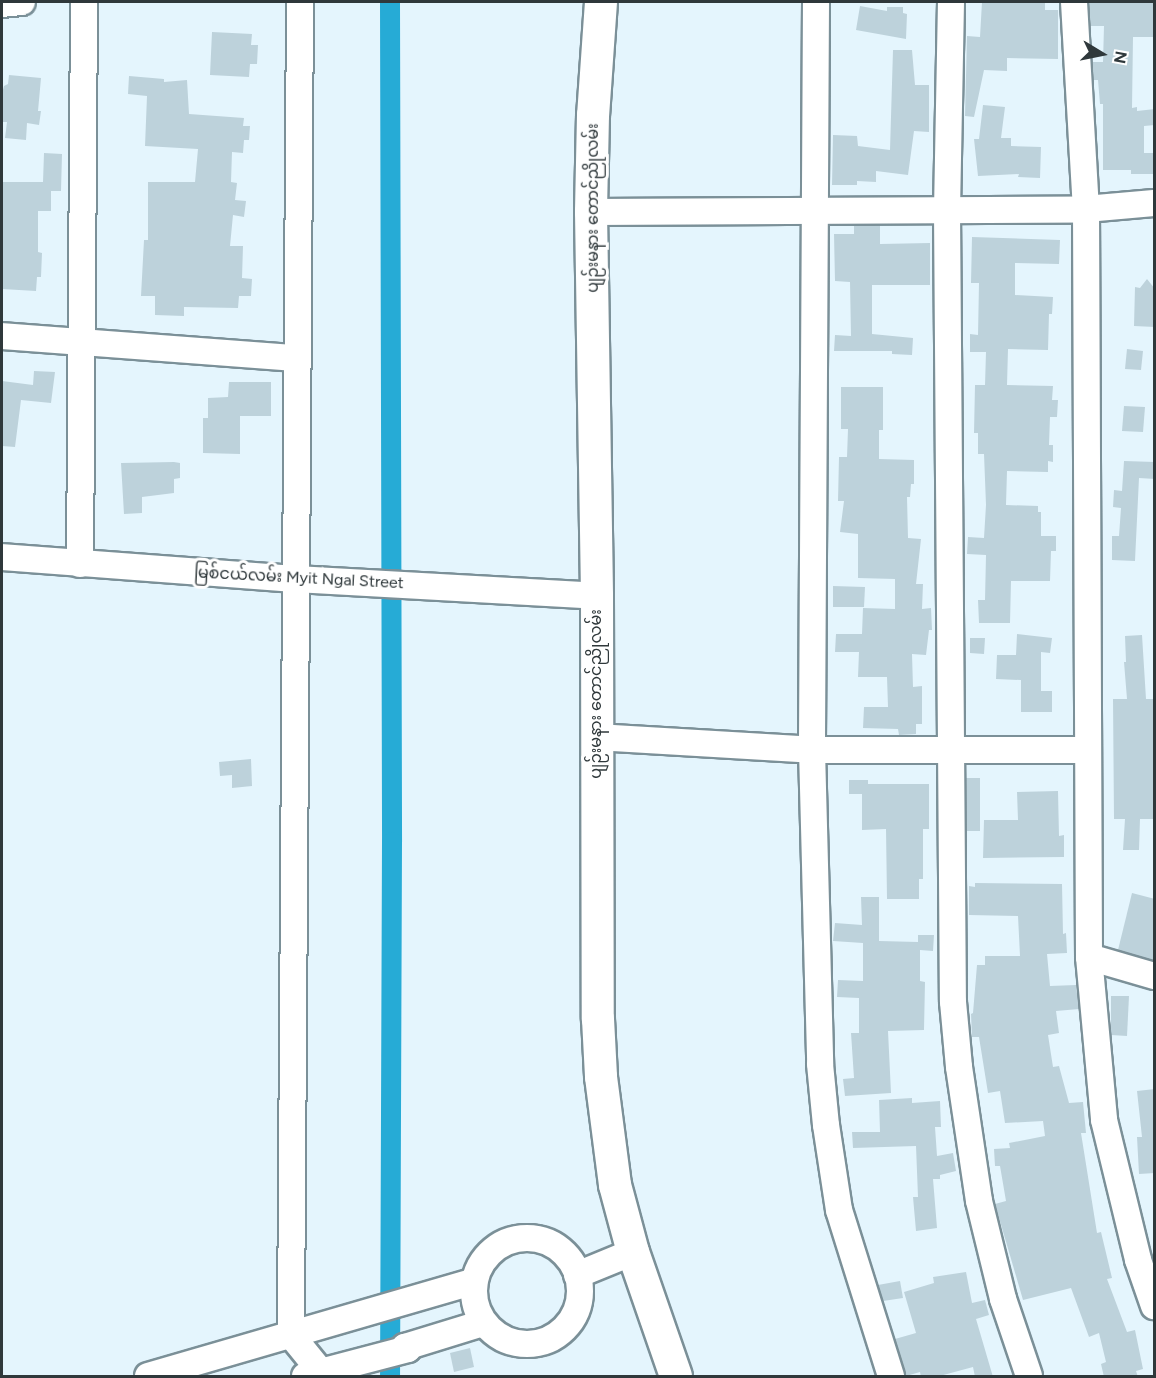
<!DOCTYPE html>
<html>
<head>
<meta charset="utf-8">
<style>
  body { margin:0 }
  #map { position:relative; width:1156px; height:1378px; overflow:hidden; background:#e4f5fd; font-family:Figtree,"Noto Sans Myanmar",sans-serif }
  div>[style] { position:absolute }
  .canal>* { height:20px; margin:-10px; padding:0 10px; transform-origin:10px; border-radius:10px; background:#26abd6 }
  .building>* { inset:0; background:#bdd2db }
  .roads { filter:drop-shadow(2px 0 #7b9098) drop-shadow(-2px 0 #7b9098) drop-shadow(0 2px #7b9098) drop-shadow(0 -2px #7b9098) }
  .minor>* { height:26px; margin:-13px; padding:0 13px; transform-origin:13px; border-radius:13px; background:#fff }
  .minor>.ring { margin:-13px; padding:0; box-sizing:content-box; background:none; border:26px solid #fff; border-radius:50% }
  .major>* { height:32px; margin:-16px; padding:0 16px; transform-origin:16px; border-radius:16px; background:#fff }
  span { translate:-50% -50%; white-space:nowrap; text-align:center; line-height:1.15; -webkit-text-stroke:6px #fff; paint-order:stroke }
  .street-label { font-size:16px; color:#2f383b }
  .frame { position:absolute; inset:0; border:3px solid #2f383b; pointer-events:none }
  .north { position:absolute; left:1072px; top:24px; width:60px; height:60px; -webkit-text-stroke:4px #fff; paint-order:stroke; rotate:100deg; font-size:16px; font-weight:700; line-height:24px; text-align:center; color:#2f383b }
  .north::after { content:''; display:block; margin:auto; width:21px; height:27px; background:#2f383b; clip-path:polygon(50% 0,100% 100%,50% 72%,0 100%) }
</style>
</head>
<body>
<div id="map">
  <div class="canal">
    <div style="left:390px;top:2px;width:840px;rotate:89.86deg"></div>
    <div style="left:392px;top:842px;width:534px;rotate:90.21deg"></div>
  </div>
  <div class="building">
    <div style="clip-path:polygon(982px 2px,1045px 2px,1045px 10px,1058px 10px,1058px 59px,1007px 58px,1007px 71px,984px 70px,974px 117px,965px 116px,967px 36px,980px 37px)"></div>
    <div style="clip-path:polygon(1089px 2px,1155px 2px,1155px 37px,1133px 37px,1132px 108px,1137px 107px,1137px 111px,1155px 109px,1155px 125px,1144px 126px,1144px 153px,1155px 153px,1155px 174px,1131px 174px,1131px 170px,1103px 170px,1103px 104px,1100px 104px,1098px 80px,1094px 80px,1093px 70px,1093px 62px,1103px 62px,1104px 26px,1090px 26px)"></div>
    <div style="clip-path:polygon(860px 6px,887px 11px,887px 7px,903px 7px,903px 13px,907px 14px,906px 39px,856px 30px)"></div>
    <div style="clip-path:polygon(212px 32px,252px 34px,251px 45px,258px 45px,257px 64px,250px 64px,249px 77px,210px 75px)"></div>
    <div style="clip-path:polygon(893px 50px,912px 50px,915px 85px,929px 85px,929px 132px,914px 131px,908px 175px,876px 171px,876px 182px,857px 181px,857px 185px,832px 185px,833px 135px,857px 136px,858px 146px,890px 150px)"></div>
    <div style="clip-path:polygon(9px 75px,41px 78px,38px 111px,41px 111px,39px 125px,27px 123px,26px 140px,5px 138px,7px 122px,2px 122px,2px 93px,4px 86px,8px 84px)"></div>
    <div style="clip-path:polygon(129px 76px,164px 79px,164px 82px,187px 80px,189px 114px,244px 118px,243px 126px,250px 126px,249px 140px,244px 140px,243px 153px,232px 152px,231px 182px,237px 183px,235px 200px,246px 201px,244px 217px,233px 215px,230px 246px,243px 246px,242px 278px,252px 279px,251px 296px,239px 296px,238px 308px,184px 307px,184px 316px,155px 315px,155px 296px,141px 296px,144px 240px,148px 240px,148px 182px,195px 182px,198px 149px,145px 146px,147px 96px,128px 94px)"></div>
    <div style="clip-path:polygon(983px 105px,1005px 107px,1001px 138px,1011px 138px,1011px 146px,1041px 147px,1040px 178px,1018px 177px,1019px 174px,978px 176px,974px 139px,979px 139px)"></div>
    <div style="clip-path:polygon(44px 153px,62px 154px,61px 191px,51px 191px,51px 211px,38px 211px,38px 252px,42px 253px,41px 277px,37px 277px,36px 291px,2px 289px,2px 182px,43px 182px)"></div>
    <div style="clip-path:polygon(854px 225px,880px 225px,880px 244px,930px 243px,930px 285px,872px 285px,872px 334px,913px 338px,912px 355px,892px 354px,892px 351px,834px 351px,835px 335px,851px 336px,850px 282px,835px 281px,834px 234px,854px 234px)"></div>
    <div style="clip-path:polygon(972px 237px,1060px 240px,1059px 264px,1015px 263px,1015px 295px,1053px 297px,1052px 314px,1049px 314px,1048px 350px,1008px 349px,1007px 385px,1053px 386px,1052px 400px,1058px 400px,1057px 417px,1050px 417px,1049px 445px,1053px 445px,1053px 462px,1048px 461px,1048px 472px,1007px 471px,1006px 505px,1038px 506px,1038px 512px,1041px 512px,1041px 536px,1056px 536px,1056px 551px,1051px 551px,1050px 581px,1011px 581px,1010px 623px,979px 623px,978px 600px,985px 600px,986px 555px,967px 554px,968px 537px,984px 538px,986px 505px,984px 454px,978px 454px,978px 433px,974px 433px,975px 385px,985px 385px,986px 352px,970px 352px,970px 334px,978px 335px,979px 283px,971px 283px)"></div>
    <div style="clip-path:polygon(1147px 279px,1155px 289px,1155px 327px,1134px 326px,1135px 287px,1140px 288px)"></div>
    <div style="clip-path:polygon(1127px 349px,1143px 351px,1141px 370px,1125px 369px)"></div>
    <div style="clip-path:polygon(34px 371px,55px 372px,51px 403px,21px 400px,15px 447px,2px 446px,2px 381px,33px 385px)"></div>
    <div style="clip-path:polygon(229px 382px,271px 382px,271px 416px,240px 416px,240px 454px,203px 453px,203px 418px,208px 418px,208px 398px,228px 397px)"></div>
    <div style="clip-path:polygon(841px 387px,883px 387px,883px 430px,879px 430px,879px 459px,914px 460px,914px 484px,911px 484px,910px 497px,907px 497px,908px 538px,921px 539px,916px 584px,923px 584px,922px 609px,931px 608px,932px 630px,929px 630px,926px 655px,912px 654px,913px 687px,922px 686px,922px 724px,916px 724px,916px 734px,899px 735px,898px 729px,863px 728px,864px 707px,888px 707px,887px 677px,858px 677px,859px 652px,835px 652px,836px 634px,862px 634px,863px 608px,895px 609px,895px 579px,858px 578px,858px 534px,840px 532px,844px 501px,838px 501px,839px 457px,847px 457px,848px 429px,841px 429px)"></div>
    <div style="clip-path:polygon(1124px 406px,1145px 407px,1143px 432px,1122px 431px)"></div>
    <div style="clip-path:polygon(1124px 461px,1155px 462px,1155px 479px,1139px 478px,1135px 561px,1112px 560px,1112px 536px,1119px 536px,1121px 508px,1113px 507px,1114px 490px,1122px 491px)"></div>
    <div style="clip-path:polygon(174px 462px,180px 463px,180px 478px,174px 479px,174px 493px,142px 497px,142px 513px,124px 514px,121px 463px)"></div>
    <div style="clip-path:polygon(833px 586px,865px 587px,864px 607px,833px 607px)"></div>
    <div style="clip-path:polygon(1017px 634px,1052px 638px,1050px 653px,1041px 652px,1041px 691px,1052px 691px,1052px 712px,1021px 712px,1021px 680px,996px 679px,997px 655px,1016px 655px)"></div>
    <div style="clip-path:polygon(1142px 635px,1146px 699px,1155px 699px,1155px 819px,1140px 819px,1139px 850px,1123px 850px,1125px 819px,1114px 819px,1113px 699px,1127px 699px,1124px 662px,1126px 662px,1125px 636px)"></div>
    <div style="clip-path:polygon(970px 638px,985px 638px,984px 654px,970px 653px)"></div>
    <div style="clip-path:polygon(251px 759px,252px 786px,232px 788px,232px 775px,220px 776px,219px 762px)"></div>
    <div style="clip-path:polygon(966px 778px,980px 778px,980px 831px,967px 831px)"></div>
    <div style="clip-path:polygon(849px 780px,868px 780px,868px 784px,929px 784px,929px 829px,923px 829px,923px 879px,919px 879px,919px 899px,887px 899px,886px 829px,862px 830px,862px 794px,849px 794px)"></div>
    <div style="clip-path:polygon(1058px 791px,1059px 836px,1064px 835px,1064px 857px,983px 858px,984px 820px,1018px 820px,1017px 792px)"></div>
    <div style="clip-path:polygon(975px 883px,1062px 884px,1063px 934px,1066px 933px,1067px 953px,1047px 954px,1050px 986px,1076px 985px,1079px 1009px,1056px 1011px,1059px 1033px,1048px 1035px,1053px 1067px,1059px 1066px,1069px 1103px,1083px 1102px,1086px 1133px,1081px 1133px,1097px 1233px,1101px 1232px,1112px 1278px,1107px 1279px,1127px 1332px,1135px 1330px,1143px 1369px,1136px 1371px,1138px 1377px,1104px 1377px,1101px 1364px,1106px 1362px,1099px 1333px,1089px 1337px,1071px 1288px,1023px 1300px,995px 1204px,1006px 1201px,1000px 1166px,995px 1166px,994px 1149px,1010px 1148px,1009px 1143px,1045px 1136px,1043px 1121px,1005px 1123px,1000px 1091px,988px 1093px,979px 1037px,972px 1037px,971px 1014px,973px 1013px,977px 965px,985px 965px,985px 956px,1020px 956px,1018px 916px,969px 915px,969px 886px,975px 887px)"></div>
    <div style="clip-path:polygon(1132px 893px,1155px 899px,1155px 961px,1118px 950px)"></div>
    <div style="clip-path:polygon(861px 897px,879px 897px,879px 941px,918px 942px,918px 935px,934px 935px,933px 951px,920px 950px,920px 981px,925px 982px,924px 1030px,888px 1031px,891px 1093px,845px 1096px,843px 1079px,854px 1078px,851px 1033px,859px 1033px,859px 998px,837px 997px,838px 980px,863px 981px,863px 943px,833px 941px,835px 923px,862px 925px)"></div>
    <div style="clip-path:polygon(1111px 996px,1129px 996px,1127px 1036px,1111px 1035px)"></div>
    <div style="clip-path:polygon(1155px 1089px,1155px 1173px,1139px 1174px,1137px 1137px,1142px 1137px,1137px 1091px)"></div>
    <div style="clip-path:polygon(912px 1098px,912px 1103px,940px 1101px,941px 1127px,935px 1127px,937px 1156px,953px 1153px,956px 1171px,940px 1175px,940px 1179px,933px 1179px,937px 1228px,916px 1231px,913px 1197px,918px 1197px,916px 1146px,853px 1148px,852px 1132px,880px 1132px,879px 1100px)"></div>
    <div style="clip-path:polygon(966px 1272px,972px 1303px,985px 1300px,989px 1315px,976px 1319px,993px 1377px,975px 1377px,973px 1367px,936px 1377px,921px 1377px,920px 1372px,906px 1376px,895px 1339px,916px 1333px,904px 1292px,934px 1283px,933px 1277px)"></div>
    <div style="clip-path:polygon(900px 1281px,903px 1298px,883px 1301px,878px 1285px)"></div>
    <div style="clip-path:polygon(470px 1348px,474px 1367px,454px 1372px,450px 1353px)"></div>
  </div>
  <div class="roads">
    <div class="minor">
      <div style="left:300px;top:2px;width:1333px;rotate:90.39deg"></div>
      <div style="left:291px;top:1335px;width:48px;rotate:51deg"></div>
      <div style="left:321px;top:1372px;width:4px;rotate:104deg"></div>
      <div style="left:816px;top:2px;width:748px;rotate:90.31deg"></div>
      <div style="left:812px;top:750px;width:314px;rotate:88.5deg"></div>
      <div style="left:820px;top:1064px;width:61px;rotate:84.4deg"></div>
      <div style="left:826px;top:1125px;width:86px;rotate:81.3deg"></div>
      <div style="left:839px;top:1210px;width:174px;rotate:72.6deg"></div>
      <div style="left:951px;top:2px;width:209px;rotate:91.1deg"></div>
      <div style="left:947px;top:211px;width:791px;rotate:89.57deg"></div>
      <div style="left:953px;top:1002px;width:65px;rotate:84.7deg"></div>
      <div style="left:959px;top:1067px;width:135px;rotate:81.5deg"></div>
      <div style="left:979px;top:1201px;width:101px;rotate:76.2deg"></div>
      <div style="left:1003px;top:1299px;width:81px;rotate:71.3deg"></div>
      <div style="left:1074px;top:2px;width:207px;rotate:86.7deg"></div>
      <div style="left:1086px;top:209px;width:748px;rotate:89.77deg"></div>
      <div style="left:1089px;top:957px;width:164px;rotate:84.7deg"></div>
      <div style="left:1104px;top:1120px;width:144px;rotate:76.3deg"></div>
      <div style="left:1138px;top:1260px;width:49px;rotate:70.8deg"></div>
      <div style="left:2px;top:4px;width:20px;rotate:-6deg"></div>
      <div style="left:591px;top:212px;width:495px;rotate:-0.3deg"></div>
      <div style="left:1086px;top:209px;width:68px;rotate:-5deg"></div>
      <div style="left:2px;top:336px;width:295px;rotate:4.3deg"></div>
      <div style="left:2px;top:557px;width:294px;rotate:4.3deg"></div>
      <div style="left:295px;top:579px;width:302px;rotate:3.2deg"></div>
      <div style="left:80px;top:564px;width:562px;rotate:-89.59deg"></div>
      <div style="left:596px;top:737px;width:216px;rotate:3.4deg"></div>
      <div style="left:812px;top:750px;width:276px"></div>
      <div style="left:1089px;top:957px;width:68px;rotate:16.3deg"></div>
      <div class="ring" style="left:474px;top:1238px;width:80px;height:80px"></div>
      <div style="left:577px;top:1275px;width:61px;rotate:-22.3deg"></div>
      <div style="left:408px;top:1349px;width:4px;rotate:-146deg"></div>
      <div style="left:405px;top:1347px;width:82px;rotate:-17.1deg"></div>
      <div style="left:148px;top:1376px;width:340px;rotate:-16.2deg"></div>
      <div style="left:305px;top:1376px;width:106px;rotate:-14.7deg"></div>
    </div>
    <div class="major">
      <div style="left:601px;top:2px;width:113px;rotate:94deg"></div>
      <div style="left:593px;top:115px;width:97px;rotate:91.2deg"></div>
      <div style="left:591px;top:212px;width:384px;rotate:89.1deg"></div>
      <div style="left:597px;top:596px;width:423px;rotate:89.9deg"></div>
      <div style="left:598px;top:1019px;width:58px;rotate:87deg"></div>
      <div style="left:601px;top:1077px;width:109px;rotate:82.6deg"></div>
      <div style="left:615px;top:1185px;width:69px;rotate:75deg"></div>
      <div style="left:633px;top:1252px;width:131px;rotate:70.9deg"></div>
    </div>
  </div>
  <div class="street-label">
    <span style="left:593px;top:208px;rotate:-90deg">ပျဉ်းမနား တောင်ညိုလမ်း</span>
    <span style="left:299px;top:578px;rotate:3deg">မြစ်ငယ်လမ်း Myit Ngal Street</span>
    <span style="left:596px;top:694px;rotate:-90deg">ပျဉ်းမနား တောင်ညိုလမ်း</span>
  </div>
  <div class="frame"></div>
  <div class="north">N</div>
</div>
</body>
</html>
